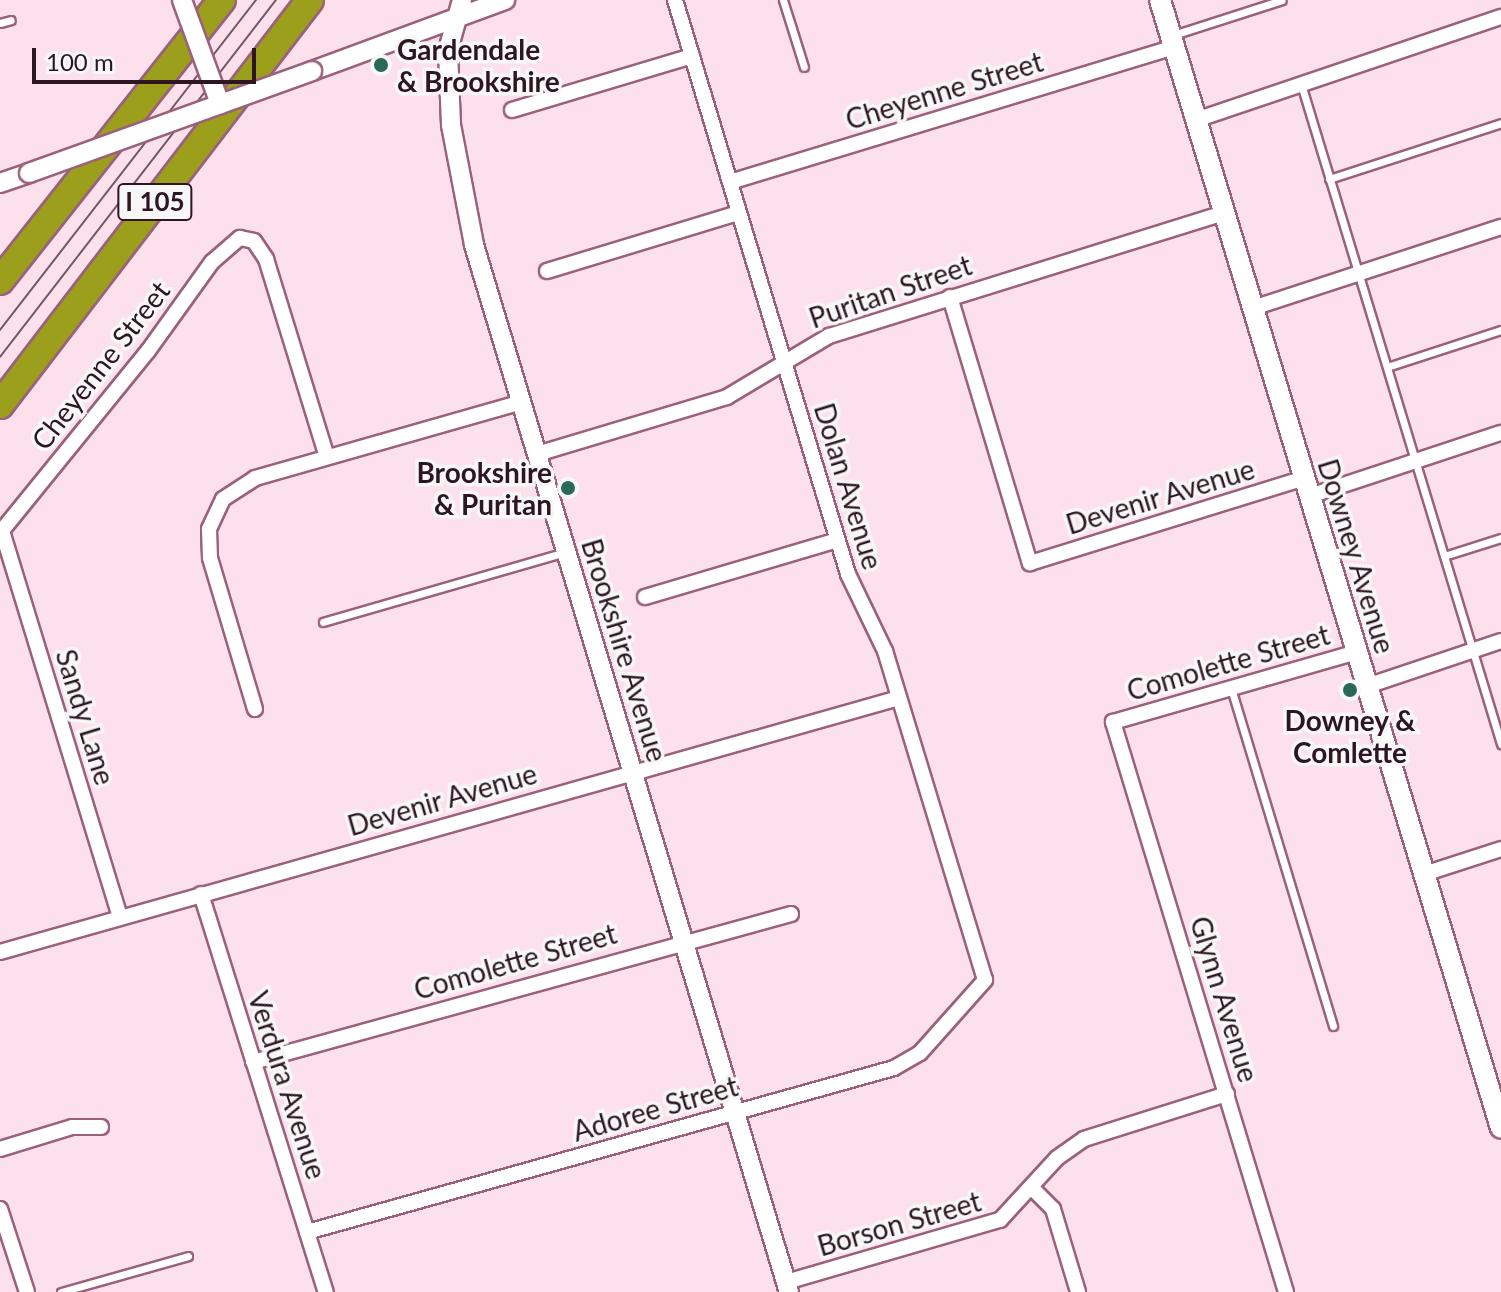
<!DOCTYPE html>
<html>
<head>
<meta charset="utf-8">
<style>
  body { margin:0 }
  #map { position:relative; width:1501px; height:1292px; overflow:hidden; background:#fce1ec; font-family:Lato,sans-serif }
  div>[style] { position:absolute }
  .roads { filter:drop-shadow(2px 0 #9b617c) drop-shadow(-2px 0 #9b617c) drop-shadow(0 2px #9b617c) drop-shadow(0 -2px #9b617c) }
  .service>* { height:7px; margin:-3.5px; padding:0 3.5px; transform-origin:3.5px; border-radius:3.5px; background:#fff }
  .minor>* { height:14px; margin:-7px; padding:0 7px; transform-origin:7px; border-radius:7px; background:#fff }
  .tertiary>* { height:18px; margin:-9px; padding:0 9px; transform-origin:9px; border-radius:9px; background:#fff }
  .secondary>* { height:20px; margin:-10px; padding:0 10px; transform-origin:10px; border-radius:10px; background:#fff }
  .motorway>* { height:26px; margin:-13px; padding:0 13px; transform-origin:13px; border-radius:13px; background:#9c9f1b }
  .tram>* { height:2px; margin:-1px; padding:0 1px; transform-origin:1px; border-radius:1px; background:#715964 }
  .bridges { filter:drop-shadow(2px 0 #9b617c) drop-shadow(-2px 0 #9b617c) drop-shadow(0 2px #9b617c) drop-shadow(0 -2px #9b617c) }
  .tertiary-bridge>* { height:18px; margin:-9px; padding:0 9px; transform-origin:9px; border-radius:9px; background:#fff }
  .dots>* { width:22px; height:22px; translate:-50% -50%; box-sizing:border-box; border:4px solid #f7f7f7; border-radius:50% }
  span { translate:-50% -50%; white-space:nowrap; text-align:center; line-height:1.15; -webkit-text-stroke:7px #f7f7f7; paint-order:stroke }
  .shield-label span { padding:2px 6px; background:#f7f7f7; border:2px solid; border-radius:6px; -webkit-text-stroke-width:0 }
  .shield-label { font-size:26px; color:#2d1621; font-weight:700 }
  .poi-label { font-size:28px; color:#2d1621; font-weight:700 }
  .left { translate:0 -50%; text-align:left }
  .right { translate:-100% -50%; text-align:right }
  .street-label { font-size:28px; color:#2d1621 }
  .scale { position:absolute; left:32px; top:48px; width:224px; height:36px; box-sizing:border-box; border:4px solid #2d1621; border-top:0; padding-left:10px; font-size:24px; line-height:28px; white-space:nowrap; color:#2d1621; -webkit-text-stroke:6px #f7f7f7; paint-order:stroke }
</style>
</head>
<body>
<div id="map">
  <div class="roads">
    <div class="service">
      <div style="left:783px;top:0;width:70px;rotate:72.6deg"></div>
      <div style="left:0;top:23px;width:11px;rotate:-15deg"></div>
      <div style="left:1173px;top:35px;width:114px;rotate:-17.8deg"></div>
      <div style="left:1301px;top:84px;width:690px;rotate:73.14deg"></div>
      <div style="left:1329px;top:179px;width:181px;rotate:-18deg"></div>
      <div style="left:1387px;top:367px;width:120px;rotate:-18deg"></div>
      <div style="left:1444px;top:556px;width:60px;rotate:-17.5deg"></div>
      <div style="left:323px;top:622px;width:253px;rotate:-16.1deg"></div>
      <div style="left:1231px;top:688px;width:353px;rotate:73.2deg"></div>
      <div style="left:61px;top:1292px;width:132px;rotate:-15.8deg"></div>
    </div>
    <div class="minor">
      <div style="left:512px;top:110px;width:188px;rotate:-16.7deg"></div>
      <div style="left:1196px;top:120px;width:322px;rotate:-18.7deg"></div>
      <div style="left:730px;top:182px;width:464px;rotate:-16.9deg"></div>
      <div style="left:547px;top:271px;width:200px;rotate:-16.9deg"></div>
      <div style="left:950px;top:297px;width:278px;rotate:73.3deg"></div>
      <div style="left:1030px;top:563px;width:288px;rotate:-17.2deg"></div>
      <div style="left:1253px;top:308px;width:261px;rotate:-18.1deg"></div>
      <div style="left:537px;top:454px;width:198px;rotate:-16.7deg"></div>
      <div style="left:727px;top:397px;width:119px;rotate:-30.9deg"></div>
      <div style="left:829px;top:336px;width:415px;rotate:-17.3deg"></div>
      <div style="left:1310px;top:496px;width:201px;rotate:-18.3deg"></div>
      <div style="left:2px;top:531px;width:404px;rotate:73deg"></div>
      <div style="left:0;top:533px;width:235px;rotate:-50.9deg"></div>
      <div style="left:148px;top:351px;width:110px;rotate:-54.3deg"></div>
      <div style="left:212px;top:262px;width:37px;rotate:-41deg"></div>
      <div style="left:240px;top:238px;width:14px;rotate:12deg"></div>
      <div style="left:254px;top:241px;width:22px;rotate:56deg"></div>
      <div style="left:266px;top:259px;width:207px;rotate:72.9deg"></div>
      <div style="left:645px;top:597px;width:200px;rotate:-16.5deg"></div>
      <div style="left:1367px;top:686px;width:141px;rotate:-18.6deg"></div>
      <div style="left:255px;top:709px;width:158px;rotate:-106.6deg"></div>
      <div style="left:210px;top:558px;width:29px;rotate:-92deg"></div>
      <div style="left:209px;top:529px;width:33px;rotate:-65deg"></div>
      <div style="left:223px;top:499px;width:38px;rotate:-33deg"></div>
      <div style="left:255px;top:478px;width:277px;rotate:-15.9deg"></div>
      <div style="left:1424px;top:874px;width:81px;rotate:-18deg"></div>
      <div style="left:201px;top:894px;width:417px;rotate:72.6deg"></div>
      <div style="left:0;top:952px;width:934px;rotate:-15.78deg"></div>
      <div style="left:253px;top:1062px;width:558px;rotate:-15.38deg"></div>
      <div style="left:0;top:1149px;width:75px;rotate:-17deg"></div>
      <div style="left:72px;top:1127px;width:29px"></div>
      <div style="left:1031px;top:1187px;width:31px;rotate:45deg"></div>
      <div style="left:1053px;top:1209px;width:87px;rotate:73.2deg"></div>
      <div style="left:0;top:1209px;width:87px;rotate:72deg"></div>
      <div style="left:307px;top:1232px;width:609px;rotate:-15.61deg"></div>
      <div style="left:894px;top:1068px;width:30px;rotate:-30deg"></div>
      <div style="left:920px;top:1053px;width:98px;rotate:-48.3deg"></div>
      <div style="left:985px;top:980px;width:344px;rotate:-106.9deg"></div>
      <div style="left:885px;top:651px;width:85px;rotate:-115.7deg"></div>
      <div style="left:848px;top:574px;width:600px;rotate:-106.77deg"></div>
      <div style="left:786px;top:1282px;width:223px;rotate:-16.2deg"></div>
      <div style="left:1000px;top:1220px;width:84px;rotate:-47.4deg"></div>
      <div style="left:1057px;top:1158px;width:33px;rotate:-35deg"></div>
      <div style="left:1084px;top:1139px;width:150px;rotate:-17.5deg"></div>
      <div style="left:1286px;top:1292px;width:596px;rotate:-106.88deg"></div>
      <div style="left:1113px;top:722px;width:254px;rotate:-16deg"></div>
    </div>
    <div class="tertiary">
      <div style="left:462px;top:0;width:52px;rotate:105.6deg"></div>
      <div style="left:448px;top:50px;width:75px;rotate:87.7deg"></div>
      <div style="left:451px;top:125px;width:122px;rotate:79.1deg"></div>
      <div style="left:474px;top:245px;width:1093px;rotate:73.26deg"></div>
      <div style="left:312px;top:71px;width:206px;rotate:-20.2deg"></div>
      <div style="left:0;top:183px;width:31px;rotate:-19deg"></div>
    </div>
    <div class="secondary">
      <div style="left:1160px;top:0;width:1178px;rotate:73.18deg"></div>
    </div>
    <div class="motorway">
      <div style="left:0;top:281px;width:358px;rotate:-51.7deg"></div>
      <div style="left:0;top:405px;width:510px;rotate:-52.57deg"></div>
    </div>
  </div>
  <div class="tram">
    <div style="left:0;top:330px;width:418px;rotate:-52.2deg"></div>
    <div style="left:0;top:357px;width:451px;rotate:-52.3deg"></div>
  </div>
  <div class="bridges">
    <div class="tertiary-bridge">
      <div style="left:182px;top:0;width:111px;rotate:69.9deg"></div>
      <div style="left:29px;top:173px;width:301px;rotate:-19.8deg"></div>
    </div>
  </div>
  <div class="dots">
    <div style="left:381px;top:65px;background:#296956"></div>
    <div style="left:568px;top:488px;background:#296956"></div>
    <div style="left:1350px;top:690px;background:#296956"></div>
  </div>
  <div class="shield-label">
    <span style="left:155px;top:202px">I 105</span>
  </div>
  <div class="poi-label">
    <span class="left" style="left:397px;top:65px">Gardendale<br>&amp; Brookshire</span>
    <span class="right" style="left:552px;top:488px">Brookshire<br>&amp; Puritan</span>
    <span style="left:1350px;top:736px">Downey &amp;<br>Comlette</span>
  </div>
  <div class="street-label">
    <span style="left:944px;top:90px;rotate:-17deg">Cheyenne Street</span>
    <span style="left:890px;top:291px;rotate:-19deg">Puritan Street</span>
    <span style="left:100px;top:365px;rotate:-52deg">Cheyenne Street</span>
    <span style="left:849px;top:486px;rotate:73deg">Dolan Avenue</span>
    <span style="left:1160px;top:496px;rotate:-17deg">Devenir Avenue</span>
    <span style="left:1357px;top:556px;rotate:73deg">Downey Avenue</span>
    <span style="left:625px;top:650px;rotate:73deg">Brookshire Avenue</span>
    <span style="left:1228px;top:662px;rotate:-16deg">Comolette Street</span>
    <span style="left:86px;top:717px;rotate:73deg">Sandy Lane</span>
    <span style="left:442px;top:799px;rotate:-16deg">Devenir Avenue</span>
    <span style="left:515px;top:961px;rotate:-16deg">Comolette Street</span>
    <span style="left:1225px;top:999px;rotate:73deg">Glynn Avenue</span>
    <span style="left:288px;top:1085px;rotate:72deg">Verdura Avenue</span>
    <span style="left:655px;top:1108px;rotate:-16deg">Adoree Street</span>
    <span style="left:899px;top:1223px;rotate:-16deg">Borson Street</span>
  </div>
  <div class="scale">100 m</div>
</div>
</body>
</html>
